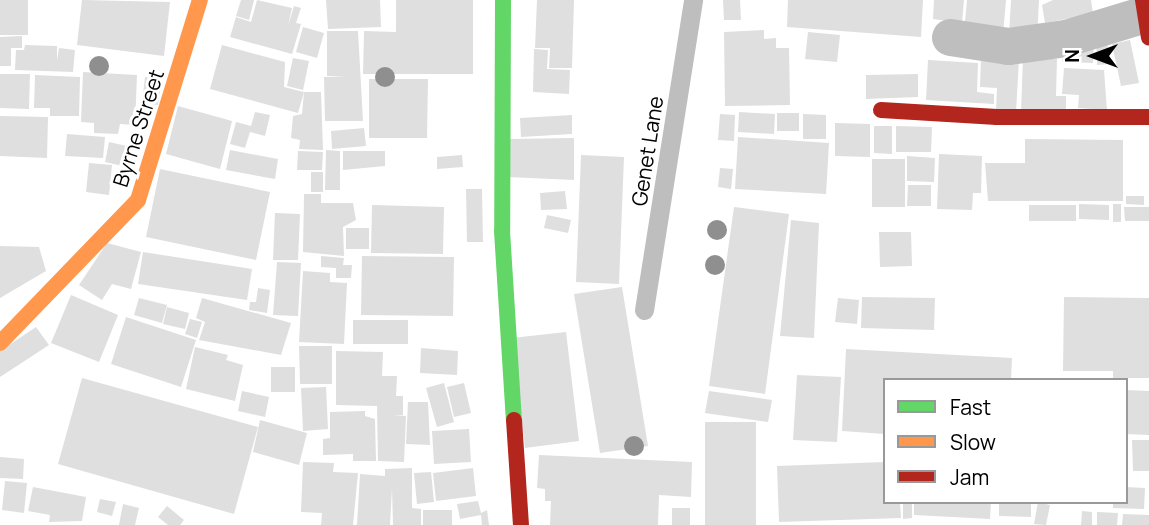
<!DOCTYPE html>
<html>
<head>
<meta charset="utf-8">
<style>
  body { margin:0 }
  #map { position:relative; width:1149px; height:525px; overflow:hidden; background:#fff; font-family:Manrope,sans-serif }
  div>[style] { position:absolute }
  .building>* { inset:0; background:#dfdfdf }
  .lane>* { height:19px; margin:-9.5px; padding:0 9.5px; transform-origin:9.5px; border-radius:9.5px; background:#bebebe }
  .street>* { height:37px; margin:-18.5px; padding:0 18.5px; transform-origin:18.5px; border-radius:18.5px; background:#bebebe }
  .fast>* { height:16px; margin:-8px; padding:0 8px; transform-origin:8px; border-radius:8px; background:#63d668 }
  .slow>* { height:16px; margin:-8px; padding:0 8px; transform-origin:8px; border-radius:8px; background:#ff974d }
  .jam>* { height:16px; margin:-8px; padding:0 8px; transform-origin:8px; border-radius:8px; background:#b3261e }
  .trees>* { width:20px; height:20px; margin:-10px; border-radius:50%; background:#8f8f8f }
  span { translate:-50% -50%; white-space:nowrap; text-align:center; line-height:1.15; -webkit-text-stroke:6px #fff; paint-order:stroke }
  .street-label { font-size:21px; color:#000 }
  .legend { position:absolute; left:883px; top:378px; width:245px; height:126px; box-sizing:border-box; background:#fff; border:2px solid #999; margin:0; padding:9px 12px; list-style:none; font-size:21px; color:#000 }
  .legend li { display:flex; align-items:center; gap:14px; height:35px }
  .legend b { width:35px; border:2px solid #999 }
  .north { position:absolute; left:1058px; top:21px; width:70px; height:70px; -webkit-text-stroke:5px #fff; paint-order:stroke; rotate:270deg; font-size:19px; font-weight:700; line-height:28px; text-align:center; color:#000 }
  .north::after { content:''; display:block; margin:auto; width:24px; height:32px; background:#000; clip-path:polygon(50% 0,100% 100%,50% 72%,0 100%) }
</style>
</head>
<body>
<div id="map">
  <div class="building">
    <div style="clip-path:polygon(0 0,28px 0,28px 35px,0 35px)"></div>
    <div style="clip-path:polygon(82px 0,170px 2px,164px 56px,77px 45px)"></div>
    <div style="clip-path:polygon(241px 0,254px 0,249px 20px,236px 16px)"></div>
    <div style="clip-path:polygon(257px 0,292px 8px,288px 26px,294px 6px,301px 8px,296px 23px,301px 24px,292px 54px,230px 37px,236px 17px,251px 22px)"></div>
    <div style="clip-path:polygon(326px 0,380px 0,381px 27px,328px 29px)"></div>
    <div style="clip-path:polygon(396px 0,473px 0,473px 74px,363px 74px,364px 31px,396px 32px)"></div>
    <div style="clip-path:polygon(537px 0,574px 0,572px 68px,549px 68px,550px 48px,535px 48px)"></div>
    <div style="clip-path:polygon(723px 0,740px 0,741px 20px,724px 20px)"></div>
    <div style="clip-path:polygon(788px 0,923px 0,921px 37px,787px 27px)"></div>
    <div style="clip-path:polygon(934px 0,964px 0,962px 23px,933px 19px)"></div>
    <div style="clip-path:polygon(967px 0,1006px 0,1003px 35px,964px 32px)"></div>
    <div style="clip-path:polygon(1011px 0,1039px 0,1037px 37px,1009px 35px)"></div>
    <div style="clip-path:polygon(1053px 0,1091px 0,1093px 14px,1045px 23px,1042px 5px)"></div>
    <div style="clip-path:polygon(303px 27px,324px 33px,317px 58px,296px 52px)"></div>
    <div style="clip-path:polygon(764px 30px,764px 39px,776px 38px,776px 48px,789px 48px,790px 105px,725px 106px,724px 32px)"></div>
    <div style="clip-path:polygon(327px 31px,358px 31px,363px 121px,325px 121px,324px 77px,346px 77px,327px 76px)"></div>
    <div style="clip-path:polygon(808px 32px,840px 35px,837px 62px,805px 59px)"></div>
    <div style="clip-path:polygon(1107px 35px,1109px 64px,1097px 65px,1096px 36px)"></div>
    <div style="clip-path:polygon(22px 36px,22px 48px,11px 48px,11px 66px,0 66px,0 37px)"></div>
    <div style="clip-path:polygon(1064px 39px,1094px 40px,1093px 63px,1062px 62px)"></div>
    <div style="clip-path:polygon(1130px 40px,1139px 83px,1121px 86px,1112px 44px)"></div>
    <div style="clip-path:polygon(25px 45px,57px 46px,57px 61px,59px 48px,75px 50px,73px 72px,15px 70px,16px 50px,24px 50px)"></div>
    <div style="clip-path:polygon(222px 45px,285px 62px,284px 87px,304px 92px,298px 113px,210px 89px)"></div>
    <div style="clip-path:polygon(534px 49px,548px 50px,547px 69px,570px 70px,569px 94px,533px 92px)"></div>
    <div style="clip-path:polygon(981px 57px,1019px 59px,1016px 112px,996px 110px,997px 88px,980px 87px)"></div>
    <div style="clip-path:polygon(293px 58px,309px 61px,303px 90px,287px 86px)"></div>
    <div style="clip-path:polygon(1023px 58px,1057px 59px,1056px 96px,1066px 96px,1066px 113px,1021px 112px)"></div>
    <div style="clip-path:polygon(928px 60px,978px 63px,977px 92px,994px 94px,994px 104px,926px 100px)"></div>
    <div style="clip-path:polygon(1064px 68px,1104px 70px,1107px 110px,1078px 108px,1079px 95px,1062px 94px)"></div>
    <div style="clip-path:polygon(83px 72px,137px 75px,135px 125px,120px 124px,118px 134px,94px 133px,94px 123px,81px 122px)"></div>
    <div style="clip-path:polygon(0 74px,30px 74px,29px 109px,0 108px)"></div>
    <div style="clip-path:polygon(918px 74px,918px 97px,866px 99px,866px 75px)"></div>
    <div style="clip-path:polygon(35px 75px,80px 77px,79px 116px,50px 116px,50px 108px,34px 108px)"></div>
    <div style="clip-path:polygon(145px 77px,162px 79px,158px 105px,142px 103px)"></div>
    <div style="clip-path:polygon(369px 79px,428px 79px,427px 138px,369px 138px)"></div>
    <div style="clip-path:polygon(304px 92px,321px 92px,323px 150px,299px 149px,300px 140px,291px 138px,293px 116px,302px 114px)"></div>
    <div style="clip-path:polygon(178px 106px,232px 121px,220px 169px,166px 154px)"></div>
    <div style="clip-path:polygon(255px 112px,270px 115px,265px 136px,250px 132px,245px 148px,230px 144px,236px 122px,251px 126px)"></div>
    <div style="clip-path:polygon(739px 112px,775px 114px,774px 134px,738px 132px)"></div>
    <div style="clip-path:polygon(777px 113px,799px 113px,799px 131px,777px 131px)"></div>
    <div style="clip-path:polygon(720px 114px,735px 115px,734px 141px,718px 140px)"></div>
    <div style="clip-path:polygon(803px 114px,826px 115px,826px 139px,803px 139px)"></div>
    <div style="clip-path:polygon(572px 115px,572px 134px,521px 137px,520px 118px)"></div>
    <div style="clip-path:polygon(0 116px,48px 117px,47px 158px,0 156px)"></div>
    <div style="clip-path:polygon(835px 123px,870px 124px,870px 157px,835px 156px)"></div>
    <div style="clip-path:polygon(874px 126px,892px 126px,892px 154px,874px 153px)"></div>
    <div style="clip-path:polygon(896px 126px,932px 127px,931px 152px,896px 152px)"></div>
    <div style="clip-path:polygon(364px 128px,366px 146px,332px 149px,331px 131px)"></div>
    <div style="clip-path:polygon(67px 134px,105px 137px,103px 158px,65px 156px)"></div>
    <div style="clip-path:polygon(738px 137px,829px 143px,826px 194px,735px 189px)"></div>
    <div style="clip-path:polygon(574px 138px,574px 180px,508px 177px,508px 139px)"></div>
    <div style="clip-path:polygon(1025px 139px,1123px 140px,1123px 201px,988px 201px,985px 163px,1025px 163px)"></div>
    <div style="clip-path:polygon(109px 142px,131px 147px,127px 167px,105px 162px)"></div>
    <div style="clip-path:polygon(230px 150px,278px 159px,275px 179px,226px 170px)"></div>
    <div style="clip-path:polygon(326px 150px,340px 151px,340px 190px,325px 190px)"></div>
    <div style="clip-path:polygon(298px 151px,323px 152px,322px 170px,297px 170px)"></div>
    <div style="clip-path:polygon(343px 151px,385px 151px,385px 166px,343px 170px)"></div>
    <div style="clip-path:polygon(939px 154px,982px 156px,981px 193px,973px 193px,972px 210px,937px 209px)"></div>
    <div style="clip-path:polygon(462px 155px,463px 167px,437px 169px,437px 157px)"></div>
    <div style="clip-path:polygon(581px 155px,624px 157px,619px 284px,576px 282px)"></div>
    <div style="clip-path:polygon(907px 156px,935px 158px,934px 182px,907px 181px)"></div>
    <div style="clip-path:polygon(872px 159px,905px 159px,905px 207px,872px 207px)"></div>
    <div style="clip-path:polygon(89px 163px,112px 165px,109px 195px,86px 192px)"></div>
    <div style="clip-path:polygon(720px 168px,733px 169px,731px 189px,718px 187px)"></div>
    <div style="clip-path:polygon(160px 169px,270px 192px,256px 260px,146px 237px)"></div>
    <div style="clip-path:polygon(311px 172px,323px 172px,323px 192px,311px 192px)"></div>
    <div style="clip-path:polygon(908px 185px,931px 185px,931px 206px,907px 206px)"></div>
    <div style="clip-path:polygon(466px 189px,482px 189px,483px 242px,467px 242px)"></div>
    <div style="clip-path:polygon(565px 191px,567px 209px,541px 210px,540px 193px)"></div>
    <div style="clip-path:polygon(304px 194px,321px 194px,321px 203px,353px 203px,356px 220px,343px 227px,344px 256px,303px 252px)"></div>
    <div style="clip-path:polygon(1126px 196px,1144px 196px,1144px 205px,1126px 204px)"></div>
    <div style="clip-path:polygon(1079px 204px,1109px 205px,1109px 220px,1079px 219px)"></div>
    <div style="clip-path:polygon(1113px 204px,1121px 204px,1121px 222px,1113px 222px)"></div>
    <div style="clip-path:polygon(372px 205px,444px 207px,443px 254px,371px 253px)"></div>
    <div style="clip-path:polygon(1029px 205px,1076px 205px,1076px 221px,1029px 221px)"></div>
    <div style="clip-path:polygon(734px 207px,789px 214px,765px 394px,709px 386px)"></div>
    <div style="clip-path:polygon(1124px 207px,1149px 207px,1149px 221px,1125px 221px)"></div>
    <div style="clip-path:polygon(275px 213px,300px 214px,298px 260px,273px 260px)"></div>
    <div style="clip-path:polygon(547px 215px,571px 220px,568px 233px,544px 228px)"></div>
    <div style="clip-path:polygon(791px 220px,819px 223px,814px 338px,780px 336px)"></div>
    <div style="clip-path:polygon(346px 228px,369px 228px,369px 249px,346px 249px)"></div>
    <div style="clip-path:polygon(879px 232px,911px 232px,912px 266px,880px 267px)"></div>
    <div style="clip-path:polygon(107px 243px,141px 252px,131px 289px,112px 284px,102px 300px,79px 285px)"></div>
    <div style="clip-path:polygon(0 246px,39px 247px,46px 271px,0 298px)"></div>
    <div style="clip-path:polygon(143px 252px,252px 269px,247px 300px,138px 284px)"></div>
    <div style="clip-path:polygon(321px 256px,344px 258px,343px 265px,352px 265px,351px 278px,336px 278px,336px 268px,321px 267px)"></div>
    <div style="clip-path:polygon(362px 256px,454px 257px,453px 316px,361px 315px)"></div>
    <div style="clip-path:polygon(277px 262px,301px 263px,298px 316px,273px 315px)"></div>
    <div style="clip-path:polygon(303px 271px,330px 273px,330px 282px,347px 283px,344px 344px,299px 342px)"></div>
    <div style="clip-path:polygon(622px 287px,648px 446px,600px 453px,574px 294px)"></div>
    <div style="clip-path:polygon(258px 288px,270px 290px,267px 313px,249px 310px,250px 302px,256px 302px)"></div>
    <div style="clip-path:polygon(71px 295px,118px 315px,99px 362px,51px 343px)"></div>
    <div style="clip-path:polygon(862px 297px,935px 298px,934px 330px,861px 328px)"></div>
    <div style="clip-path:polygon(1064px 297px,1149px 298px,1149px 378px,1113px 378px,1113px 371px,1063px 371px)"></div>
    <div style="clip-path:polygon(139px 298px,167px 305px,162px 323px,134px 315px)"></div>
    <div style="clip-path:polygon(202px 298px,291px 323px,281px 355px,199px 340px,205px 322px,196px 318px)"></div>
    <div style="clip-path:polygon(838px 298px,859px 300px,857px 324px,835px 322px)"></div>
    <div style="clip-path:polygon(167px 307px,189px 313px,185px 329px,163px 324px)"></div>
    <div style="clip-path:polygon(126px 317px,196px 340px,181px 387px,111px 364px)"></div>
    <div style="clip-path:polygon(190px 319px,202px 322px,197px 338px,185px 334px)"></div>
    <div style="clip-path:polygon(353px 320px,408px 320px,408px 344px,353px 344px)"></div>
    <div style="clip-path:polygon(36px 327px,49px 345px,0 377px,0 351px)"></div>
    <div style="clip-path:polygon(566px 332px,579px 441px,525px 448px,512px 338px)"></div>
    <div style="clip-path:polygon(299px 346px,332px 346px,332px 384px,300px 384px)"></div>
    <div style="clip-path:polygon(195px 347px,228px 355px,226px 360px,243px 365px,235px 401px,186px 389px)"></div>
    <div style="clip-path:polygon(421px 348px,458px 351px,457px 375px,420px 373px)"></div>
    <div style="clip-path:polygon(846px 349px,1012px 358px,1011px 380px,885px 380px,885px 434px,842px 431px)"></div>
    <div style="clip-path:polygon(336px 351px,383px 352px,382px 376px,397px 376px,396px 396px,403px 396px,403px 415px,393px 415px,406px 416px,404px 462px,378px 461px,377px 406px,336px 405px)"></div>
    <div style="clip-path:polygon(271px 367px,295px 367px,295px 392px,271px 392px)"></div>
    <div style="clip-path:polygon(797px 375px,841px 377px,837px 442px,793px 440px)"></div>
    <div style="clip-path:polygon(82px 378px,258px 427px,234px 514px,58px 464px)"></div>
    <div style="clip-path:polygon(444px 383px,454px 422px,437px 427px,426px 388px)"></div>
    <div style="clip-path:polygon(464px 383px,471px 413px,454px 417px,447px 387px)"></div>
    <div style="clip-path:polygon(326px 387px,328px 429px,303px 431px,301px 388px)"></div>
    <div style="clip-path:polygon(1126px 390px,1149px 391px,1149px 435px,1126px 434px)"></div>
    <div style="clip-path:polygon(242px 391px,269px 397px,265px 417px,238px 411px)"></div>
    <div style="clip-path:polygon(709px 391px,772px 400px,768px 422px,705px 413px)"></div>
    <div style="clip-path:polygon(408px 402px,428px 402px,430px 445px,406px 444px)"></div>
    <div style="clip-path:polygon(365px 411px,365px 416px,375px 419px,376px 461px,353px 461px,353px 454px,323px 455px,323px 439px,330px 438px,330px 412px)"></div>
    <div style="clip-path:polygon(260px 420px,307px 433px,299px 465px,253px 452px)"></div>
    <div style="clip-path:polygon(705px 422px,756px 422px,756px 525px,705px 525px)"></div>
    <div style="clip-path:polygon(469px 429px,471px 462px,434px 464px,432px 431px)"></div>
    <div style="clip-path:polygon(1132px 440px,1149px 440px,1149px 471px,1133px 471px)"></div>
    <div style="clip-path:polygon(539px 455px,692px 462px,691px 497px,659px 495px,658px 525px,550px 525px,551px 501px,545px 501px,545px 489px,537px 488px)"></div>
    <div style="clip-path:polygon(0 457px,24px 459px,23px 479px,0 478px)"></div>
    <div style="clip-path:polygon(303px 462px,334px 463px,333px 472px,358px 473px,353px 525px,321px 525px,322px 513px,301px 512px)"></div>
    <div style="clip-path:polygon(885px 462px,885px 502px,900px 502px,901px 518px,779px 522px,777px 466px)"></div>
    <div style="clip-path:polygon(412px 468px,412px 508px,421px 509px,421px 525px,393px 525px,392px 488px,390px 525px,357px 525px,360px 474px,385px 476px,385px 469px)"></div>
    <div style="clip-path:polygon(473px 468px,476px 496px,436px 501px,433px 473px)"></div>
    <div style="clip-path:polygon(431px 472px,434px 502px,417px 504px,414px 473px)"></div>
    <div style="clip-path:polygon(5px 481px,27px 483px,24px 513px,2px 510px)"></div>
    <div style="clip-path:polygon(33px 487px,86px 497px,82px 521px,49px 522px,50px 515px,28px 511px)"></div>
    <div style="clip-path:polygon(1126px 487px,1145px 488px,1144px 509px,1113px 508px,1113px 502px,1126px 502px)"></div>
    <div style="clip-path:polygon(100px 499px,116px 502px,112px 516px,97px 512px)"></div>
    <div style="clip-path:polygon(478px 501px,481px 513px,487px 510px,489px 525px,482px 525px,481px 515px,460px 519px,457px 504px)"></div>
    <div style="clip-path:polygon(903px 502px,912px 502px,912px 518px,903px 519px)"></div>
    <div style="clip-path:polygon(914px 502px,991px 502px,990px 519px,914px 515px)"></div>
    <div style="clip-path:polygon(999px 502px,1031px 502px,1031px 517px,999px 516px)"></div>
    <div style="clip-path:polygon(1038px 502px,1050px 505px,1046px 525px,1034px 524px)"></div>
    <div style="clip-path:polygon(123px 504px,139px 508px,135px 525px,119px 525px)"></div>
    <div style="clip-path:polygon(167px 506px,184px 520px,180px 525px,168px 525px,158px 517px)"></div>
    <div style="clip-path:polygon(672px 508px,690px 508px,690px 525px,672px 525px)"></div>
    <div style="clip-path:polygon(423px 510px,452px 510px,452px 525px,423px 525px)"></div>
    <div style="clip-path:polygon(1082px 511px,1092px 512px,1092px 525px,1081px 525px)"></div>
    <div style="clip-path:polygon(1097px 512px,1118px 513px,1117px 525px,1097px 525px)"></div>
    <div style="clip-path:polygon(1123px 514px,1149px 515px,1149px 525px,1122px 525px)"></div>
  </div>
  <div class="lane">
    <div style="left:644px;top:310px;width:314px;rotate:-81deg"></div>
  </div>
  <div class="street">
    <div style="left:950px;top:37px;width:59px;rotate:8.8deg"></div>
    <div style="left:1008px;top:46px;width:59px;rotate:-7.9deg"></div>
    <div style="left:1066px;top:38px;width:83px;rotate:-16.9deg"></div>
  </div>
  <div class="fast">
    <div style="left:503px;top:0;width:231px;rotate:90.2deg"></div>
    <div style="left:502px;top:231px;width:189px;rotate:86.4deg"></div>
  </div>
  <div class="slow">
    <div style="left:0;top:343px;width:199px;rotate:-46deg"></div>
    <div style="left:138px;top:200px;width:209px;rotate:-72.8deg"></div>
  </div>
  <div class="jam">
    <div style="left:1143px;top:0;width:38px;rotate:81deg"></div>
    <div style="left:881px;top:110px;width:116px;rotate:3.5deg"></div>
    <div style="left:997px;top:117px;width:152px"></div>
    <div style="left:514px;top:420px;width:105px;rotate:86.2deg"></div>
  </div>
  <div class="trees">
    <div style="left:99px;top:66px"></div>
    <div style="left:385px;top:77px"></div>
    <div style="left:717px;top:230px"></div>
    <div style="left:715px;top:265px"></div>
    <div style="left:634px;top:446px"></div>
  </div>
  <div class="street-label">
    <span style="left:138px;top:128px;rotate:-72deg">Byrne Street</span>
    <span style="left:647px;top:151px;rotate:-81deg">Genet Lane</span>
  </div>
  <ul class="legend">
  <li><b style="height:9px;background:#63d668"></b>Fast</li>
  <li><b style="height:9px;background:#ff974d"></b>Slow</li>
  <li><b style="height:9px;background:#b3261e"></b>Jam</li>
  </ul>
  <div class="north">N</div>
</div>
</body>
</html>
